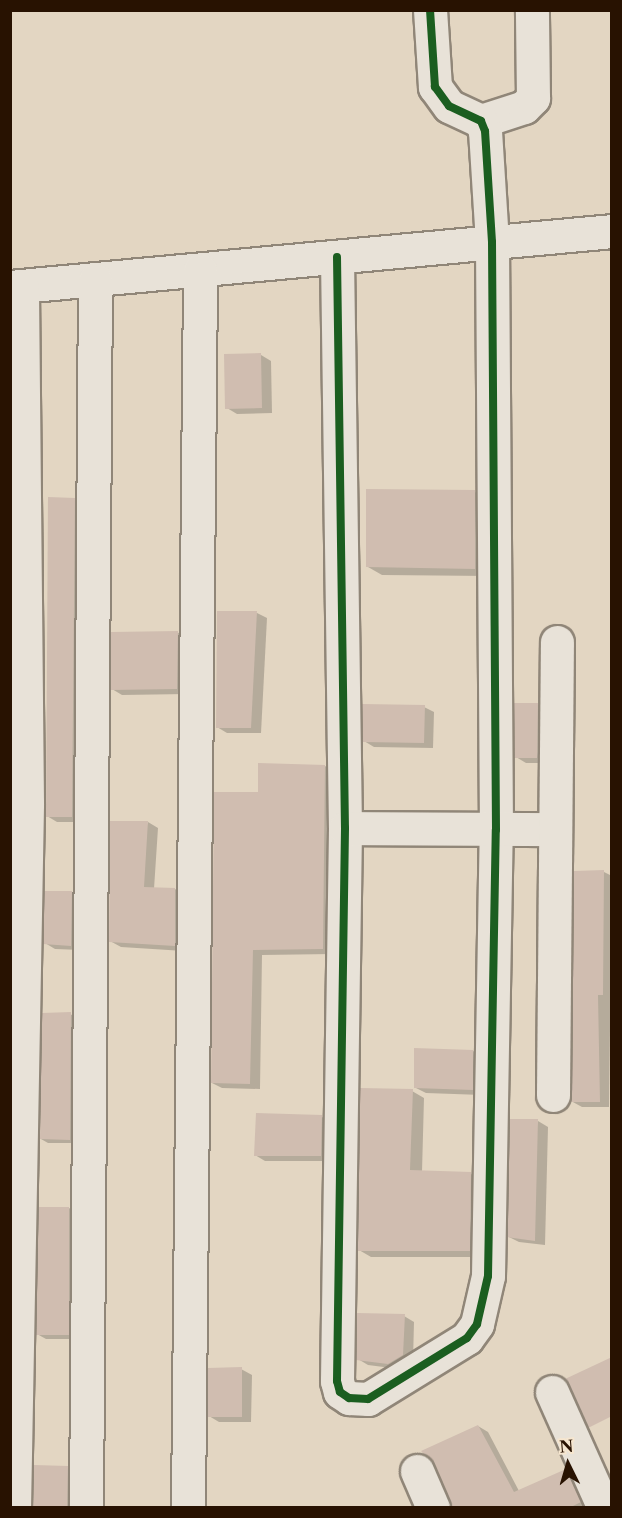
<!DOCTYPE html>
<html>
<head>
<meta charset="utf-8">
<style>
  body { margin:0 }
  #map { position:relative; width:622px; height:1518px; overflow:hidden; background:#e3d6c2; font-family:"Libre Caslon Text",serif }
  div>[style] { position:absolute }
  .shadow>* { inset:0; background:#0003 }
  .building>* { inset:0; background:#d0bdb0 }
  .roads { filter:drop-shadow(2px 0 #908678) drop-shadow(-2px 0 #908678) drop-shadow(0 2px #908678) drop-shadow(0 -2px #908678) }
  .minor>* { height:33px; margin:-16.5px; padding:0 16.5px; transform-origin:16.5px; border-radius:16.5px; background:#e8e2d8 }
  .cycleway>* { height:8px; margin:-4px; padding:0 4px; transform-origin:4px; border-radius:4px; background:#1b5e20 }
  span { translate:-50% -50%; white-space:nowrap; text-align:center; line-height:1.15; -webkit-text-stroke:5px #f6e6cf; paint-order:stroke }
  .frame { position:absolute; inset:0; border:12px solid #281201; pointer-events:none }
  .north { position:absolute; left:538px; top:1434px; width:60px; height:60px; -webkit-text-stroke:4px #f6e6cf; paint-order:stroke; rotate:355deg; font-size:16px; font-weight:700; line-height:24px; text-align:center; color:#281201 }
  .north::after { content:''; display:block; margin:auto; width:21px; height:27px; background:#281201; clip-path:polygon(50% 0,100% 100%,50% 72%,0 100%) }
</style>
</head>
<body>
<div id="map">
  <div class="shadow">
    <div style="clip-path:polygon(261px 355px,271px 361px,272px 413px,237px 414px,227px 408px)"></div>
    <div style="clip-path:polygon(475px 492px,489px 500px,489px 576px,382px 575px,368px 567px)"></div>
    <div style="clip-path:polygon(74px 499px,84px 505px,82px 822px,57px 822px,47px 816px)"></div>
    <div style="clip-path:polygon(218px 612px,257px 613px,267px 618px,261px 733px,227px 733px,217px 727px)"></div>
    <div style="clip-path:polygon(177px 632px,187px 638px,187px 694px,122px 695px,112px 689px)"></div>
    <div style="clip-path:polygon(537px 704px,547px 710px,547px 763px,526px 763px,516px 757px)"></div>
    <div style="clip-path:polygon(424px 707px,434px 712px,433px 748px,374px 747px,364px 741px)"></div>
    <div style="clip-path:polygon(325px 766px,335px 772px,332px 954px,262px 955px,260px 1089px,222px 1088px,212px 1083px,259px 794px)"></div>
    <div style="clip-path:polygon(148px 822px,158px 828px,154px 889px,175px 889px,185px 895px,184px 951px,121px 947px,110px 941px)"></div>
    <div style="clip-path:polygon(575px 872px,604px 872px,612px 876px,609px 1107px,582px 1107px,571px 1101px)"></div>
    <div style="clip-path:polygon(71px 893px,82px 899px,81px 950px,55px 949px,45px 943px)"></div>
    <div style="clip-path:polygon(70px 1014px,78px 1018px,77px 1143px,48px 1143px,41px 1139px)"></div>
    <div style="clip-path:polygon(473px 1051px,483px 1057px,482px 1095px,426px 1093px,416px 1088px)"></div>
    <div style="clip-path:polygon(412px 1091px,424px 1098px,422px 1172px,471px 1174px,483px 1181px,482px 1257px,371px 1257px,359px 1250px)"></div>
    <div style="clip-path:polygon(322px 1117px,332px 1122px,331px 1161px,265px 1161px,255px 1155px)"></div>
    <div style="clip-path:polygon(538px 1121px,548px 1127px,545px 1245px,519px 1242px,509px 1237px)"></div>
    <div style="clip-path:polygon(40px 1208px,69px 1208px,77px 1213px,77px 1339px,46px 1339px,37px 1334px)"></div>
    <div style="clip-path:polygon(404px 1316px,414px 1322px,413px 1361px,399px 1369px,368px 1365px,358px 1359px)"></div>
    <div style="clip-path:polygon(241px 1369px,252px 1375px,251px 1422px,219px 1422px,209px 1416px)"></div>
    <div style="clip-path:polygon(478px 1426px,488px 1432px,519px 1491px,566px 1470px,576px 1476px,590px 1508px,453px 1508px)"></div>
    <div style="clip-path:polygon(67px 1468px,77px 1474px,78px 1508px,33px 1508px)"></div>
  </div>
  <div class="building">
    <div style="clip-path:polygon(261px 353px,262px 408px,225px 409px,224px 354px)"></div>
    <div style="clip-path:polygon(366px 489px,475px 490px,475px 569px,366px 567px)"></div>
    <div style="clip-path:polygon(48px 497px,75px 498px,72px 817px,46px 817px)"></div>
    <div style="clip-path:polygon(217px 611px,257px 611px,251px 728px,216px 728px)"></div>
    <div style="clip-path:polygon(178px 631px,177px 689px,111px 690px,111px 632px)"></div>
    <div style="clip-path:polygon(514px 703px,538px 703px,537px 758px,514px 758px)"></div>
    <div style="clip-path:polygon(362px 704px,425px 705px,424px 743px,363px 742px)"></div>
    <div style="clip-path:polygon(258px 763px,325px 765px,323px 949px,253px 950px,250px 1084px,211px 1083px,214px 792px,258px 792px)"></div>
    <div style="clip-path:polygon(110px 821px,148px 821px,144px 887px,175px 888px,175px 946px,109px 942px)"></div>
    <div style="clip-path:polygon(604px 870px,603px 995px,598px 995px,600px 1102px,570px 1102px,574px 871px)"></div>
    <div style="clip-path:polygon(44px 891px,72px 891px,71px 946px,43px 944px)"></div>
    <div style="clip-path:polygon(71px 1012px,70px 1140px,40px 1139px,42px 1013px)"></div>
    <div style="clip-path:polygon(414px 1048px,473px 1050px,473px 1090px,414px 1088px)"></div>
    <div style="clip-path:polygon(360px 1088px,413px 1089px,410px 1170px,471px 1172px,470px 1251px,358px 1251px)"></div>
    <div style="clip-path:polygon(256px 1113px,322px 1115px,321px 1156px,254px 1156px)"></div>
    <div style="clip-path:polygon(510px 1119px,538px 1119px,535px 1241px,507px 1237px)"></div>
    <div style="clip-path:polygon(38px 1207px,69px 1207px,69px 1335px,36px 1335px)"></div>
    <div style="clip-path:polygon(357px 1313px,405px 1314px,403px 1355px,388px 1364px,356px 1360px)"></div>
    <div style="clip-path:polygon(612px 1357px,612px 1416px,588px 1428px,565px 1379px)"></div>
    <div style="clip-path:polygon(242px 1367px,242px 1417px,208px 1417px,208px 1368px)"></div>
    <div style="clip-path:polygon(478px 1425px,514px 1492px,566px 1469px,581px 1502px,569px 1508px,452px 1508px,434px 1464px,421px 1451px)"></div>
    <div style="clip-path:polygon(34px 1465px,68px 1466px,67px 1508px,33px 1508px)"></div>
  </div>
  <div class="roads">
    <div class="minor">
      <div style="left:481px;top:121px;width:45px;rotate:-18deg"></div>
      <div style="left:524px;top:107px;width:13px;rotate:-45deg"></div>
      <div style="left:533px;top:98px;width:88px;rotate:-90.7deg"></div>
      <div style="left:337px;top:257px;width:571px;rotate:89.2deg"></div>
      <div style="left:345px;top:828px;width:553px;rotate:90.83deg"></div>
      <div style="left:337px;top:1381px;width:11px;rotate:75deg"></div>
      <div style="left:340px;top:1392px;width:11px;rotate:34deg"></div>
      <div style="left:349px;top:1398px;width:19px;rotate:3deg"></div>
      <div style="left:368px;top:1399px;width:116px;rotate:-31.6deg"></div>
      <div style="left:467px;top:1338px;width:17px;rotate:-54deg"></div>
      <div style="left:477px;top:1324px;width:49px;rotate:-77.1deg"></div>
      <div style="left:488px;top:1276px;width:446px;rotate:-89deg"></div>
      <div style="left:496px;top:830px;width:588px;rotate:-90.39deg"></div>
      <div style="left:492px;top:242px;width:111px;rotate:-93.6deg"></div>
      <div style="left:485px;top:131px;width:11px;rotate:-112deg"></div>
      <div style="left:481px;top:121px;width:35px;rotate:-155deg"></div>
      <div style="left:449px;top:106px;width:24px;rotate:-126deg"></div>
      <div style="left:435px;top:87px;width:77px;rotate:-93.7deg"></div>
      <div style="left:10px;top:287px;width:605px;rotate:-5.31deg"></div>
      <div style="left:345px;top:828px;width:210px;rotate:0.3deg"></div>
      <div style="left:553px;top:1095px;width:453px;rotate:-89.5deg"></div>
      <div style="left:552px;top:1392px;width:127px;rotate:65.9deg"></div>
      <div style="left:417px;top:1471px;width:40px;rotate:66.6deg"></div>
      <div style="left:14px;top:1508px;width:705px;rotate:-88.94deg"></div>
      <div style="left:27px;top:803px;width:516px;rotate:-90.56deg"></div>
      <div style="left:86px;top:1508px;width:1228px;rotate:-89.58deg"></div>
      <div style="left:188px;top:1508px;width:1238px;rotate:-89.44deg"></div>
    </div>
  </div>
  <div class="cycleway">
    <div style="left:337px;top:257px;width:571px;rotate:89.2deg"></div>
    <div style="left:345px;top:828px;width:553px;rotate:90.83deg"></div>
    <div style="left:337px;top:1381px;width:11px;rotate:75deg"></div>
    <div style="left:340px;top:1392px;width:11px;rotate:34deg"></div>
    <div style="left:349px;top:1398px;width:19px;rotate:3deg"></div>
    <div style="left:368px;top:1399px;width:116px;rotate:-31.6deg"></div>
    <div style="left:467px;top:1338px;width:17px;rotate:-54deg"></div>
    <div style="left:477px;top:1324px;width:49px;rotate:-77.1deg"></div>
    <div style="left:488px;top:1276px;width:446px;rotate:-89deg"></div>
    <div style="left:496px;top:830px;width:588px;rotate:-90.39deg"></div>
    <div style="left:492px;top:242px;width:111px;rotate:-93.6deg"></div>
    <div style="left:485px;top:131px;width:11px;rotate:-112deg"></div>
    <div style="left:481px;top:121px;width:35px;rotate:-155deg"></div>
    <div style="left:449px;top:106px;width:24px;rotate:-126deg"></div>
    <div style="left:435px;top:87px;width:77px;rotate:-93.7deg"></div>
  </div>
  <div class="frame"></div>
  <div class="north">N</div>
</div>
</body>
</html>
